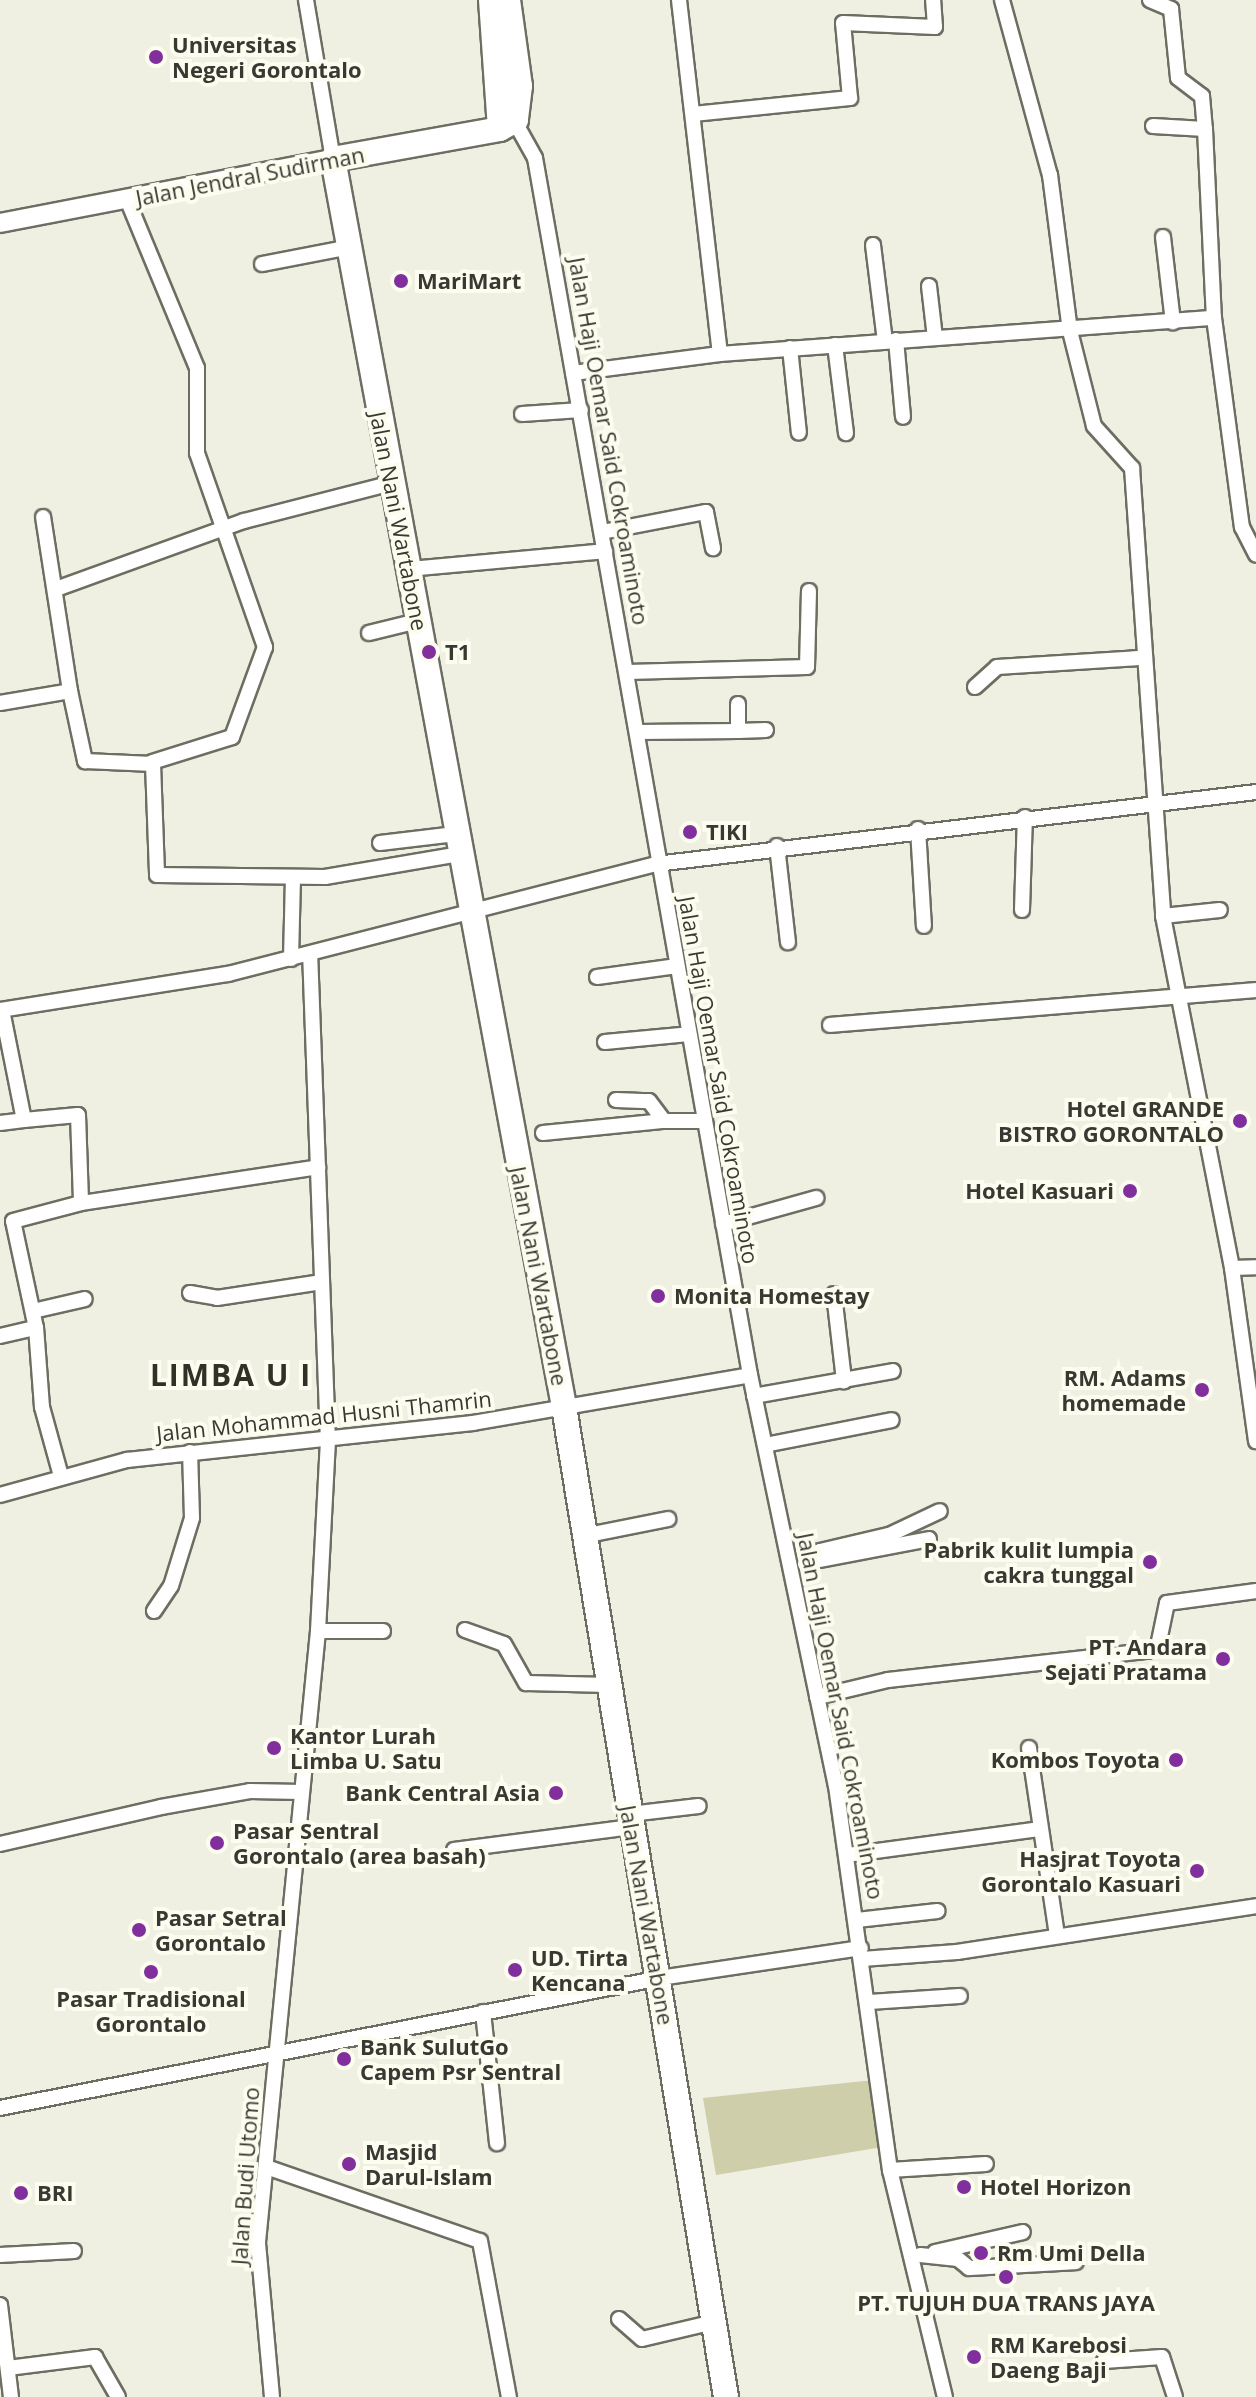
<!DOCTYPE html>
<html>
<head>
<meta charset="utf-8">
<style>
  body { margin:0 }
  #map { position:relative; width:1256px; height:2397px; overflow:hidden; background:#efefe2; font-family:"Open Sans",sans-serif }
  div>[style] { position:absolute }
  .green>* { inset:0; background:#ceceaa }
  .roads { filter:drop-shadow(2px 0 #6d6d62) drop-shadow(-2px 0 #6d6d62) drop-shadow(0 2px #6d6d62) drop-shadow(0 -2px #6d6d62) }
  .minor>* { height:14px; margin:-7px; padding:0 7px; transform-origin:7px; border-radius:7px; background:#fff }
  .tertiary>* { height:18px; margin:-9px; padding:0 9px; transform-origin:9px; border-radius:9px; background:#fff }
  .primary>* { height:24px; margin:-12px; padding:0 12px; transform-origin:12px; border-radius:12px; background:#fff }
  .dots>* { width:22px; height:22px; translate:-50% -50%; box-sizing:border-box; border:4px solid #fcfcef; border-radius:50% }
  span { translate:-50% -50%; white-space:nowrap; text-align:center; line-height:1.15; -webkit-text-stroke:8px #fcfcef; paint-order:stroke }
  .poi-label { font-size:22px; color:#393933; font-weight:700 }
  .left { translate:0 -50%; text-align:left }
  .right { translate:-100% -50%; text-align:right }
  .street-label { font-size:22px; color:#393933 }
  .district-label { font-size:30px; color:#313127; font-weight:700; letter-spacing:2px }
</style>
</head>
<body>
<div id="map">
  <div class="green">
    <div style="clip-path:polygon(874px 2080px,882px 2147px,716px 2175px,703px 2098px)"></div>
  </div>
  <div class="roads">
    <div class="minor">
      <div style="left:306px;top:0;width:161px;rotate:80.4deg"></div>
      <div style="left:679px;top:0;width:356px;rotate:83.4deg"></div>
      <div style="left:1002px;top:0;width:181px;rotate:74.7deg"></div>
      <div style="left:1050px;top:175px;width:157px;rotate:82.7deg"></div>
      <div style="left:1070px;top:331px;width:98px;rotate:75.8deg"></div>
      <div style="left:1094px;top:426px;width:57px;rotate:47.9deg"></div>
      <div style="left:1132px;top:468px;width:449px;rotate:86deg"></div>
      <div style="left:1163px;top:916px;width:359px;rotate:78.9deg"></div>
      <div style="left:1232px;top:1268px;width:175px;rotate:82.1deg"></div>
      <div style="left:1150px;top:0;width:23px;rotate:23deg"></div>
      <div style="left:1171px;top:9px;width:69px;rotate:84.2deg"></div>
      <div style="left:1178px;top:78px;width:30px;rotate:37deg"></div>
      <div style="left:1202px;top:96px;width:33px;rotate:85deg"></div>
      <div style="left:693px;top:114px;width:158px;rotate:-5.8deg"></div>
      <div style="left:850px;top:98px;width:75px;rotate:-95.3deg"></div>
      <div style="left:843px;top:23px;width:92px;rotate:2.5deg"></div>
      <div style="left:935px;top:27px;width:27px;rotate:-94deg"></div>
      <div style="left:511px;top:115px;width:49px;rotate:60.8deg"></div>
      <div style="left:535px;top:158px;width:1236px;rotate:79.98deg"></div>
      <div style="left:750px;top:1375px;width:420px;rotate:78.2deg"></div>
      <div style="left:836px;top:1786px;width:388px;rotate:82deg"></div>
      <div style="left:890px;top:2170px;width:234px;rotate:76.4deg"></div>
      <div style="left:1153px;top:126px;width:52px;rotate:3.3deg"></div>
      <div style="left:1205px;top:129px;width:189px;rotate:87.3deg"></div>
      <div style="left:1214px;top:318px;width:211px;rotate:82.4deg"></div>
      <div style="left:1242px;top:527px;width:31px;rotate:63deg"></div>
      <div style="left:127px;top:199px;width:183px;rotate:67.5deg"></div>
      <div style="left:197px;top:368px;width:85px;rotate:90deg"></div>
      <div style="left:197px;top:453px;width:206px;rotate:70.7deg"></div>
      <div style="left:265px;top:647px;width:96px;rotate:110.1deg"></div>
      <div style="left:232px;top:737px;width:84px;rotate:162.6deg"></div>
      <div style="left:1163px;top:237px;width:86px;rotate:83.3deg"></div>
      <div style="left:873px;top:245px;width:97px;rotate:82.9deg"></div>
      <div style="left:262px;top:264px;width:90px;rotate:-10.9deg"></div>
      <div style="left:929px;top:286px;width:52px;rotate:83.4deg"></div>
      <div style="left:896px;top:340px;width:77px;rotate:84.8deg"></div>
      <div style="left:835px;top:345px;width:89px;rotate:82.9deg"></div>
      <div style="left:790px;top:348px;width:85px;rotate:84deg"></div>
      <div style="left:573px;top:373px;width:148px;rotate:-7.4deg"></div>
      <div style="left:720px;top:354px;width:495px;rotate:-4.2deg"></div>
      <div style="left:522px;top:414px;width:59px;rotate:-3.9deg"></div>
      <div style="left:602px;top:532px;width:106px;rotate:-10.9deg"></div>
      <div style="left:706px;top:512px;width:37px;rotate:79deg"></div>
      <div style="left:409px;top:569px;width:197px;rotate:-5.2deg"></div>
      <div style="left:56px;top:589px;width:200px;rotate:-19.9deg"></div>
      <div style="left:244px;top:521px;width:153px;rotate:-14.4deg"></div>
      <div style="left:369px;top:633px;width:50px;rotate:-13.8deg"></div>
      <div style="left:628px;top:672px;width:179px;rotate:-1.6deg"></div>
      <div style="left:807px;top:667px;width:76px;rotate:-88.5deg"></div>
      <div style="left:975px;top:687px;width:30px;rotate:-42deg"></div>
      <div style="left:997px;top:667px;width:142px;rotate:-3.6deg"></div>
      <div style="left:70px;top:691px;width:72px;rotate:77.9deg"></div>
      <div style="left:85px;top:761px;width:68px;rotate:2.5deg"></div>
      <div style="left:153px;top:764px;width:111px;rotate:87.9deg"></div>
      <div style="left:157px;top:875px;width:168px;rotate:0.7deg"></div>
      <div style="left:325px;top:877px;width:136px;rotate:-9.7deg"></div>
      <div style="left:0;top:703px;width:71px;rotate:-9.7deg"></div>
      <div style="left:70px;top:691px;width:176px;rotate:-98.8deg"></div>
      <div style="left:738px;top:731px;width:28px;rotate:-2deg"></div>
      <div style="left:638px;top:732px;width:100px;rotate:-0.6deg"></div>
      <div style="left:738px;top:731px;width:27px;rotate:-90deg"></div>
      <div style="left:918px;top:829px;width:97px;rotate:86.5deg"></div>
      <div style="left:380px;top:843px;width:76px;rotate:-6.8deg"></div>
      <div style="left:777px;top:846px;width:97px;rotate:83.5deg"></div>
      <div style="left:1022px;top:910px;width:93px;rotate:-88.2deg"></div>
      <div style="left:1163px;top:916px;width:57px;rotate:-6deg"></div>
      <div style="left:291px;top:959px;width:82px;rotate:-88.6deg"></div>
      <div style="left:597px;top:977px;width:81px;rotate:-7.8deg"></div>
      <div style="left:0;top:1010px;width:231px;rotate:-9deg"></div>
      <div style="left:228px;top:974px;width:442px;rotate:-14.4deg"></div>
      <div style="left:656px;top:864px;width:604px;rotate:-6.84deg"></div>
      <div style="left:2px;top:1010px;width:112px;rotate:78.7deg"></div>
      <div style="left:24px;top:1120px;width:54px;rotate:-5.3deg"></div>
      <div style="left:78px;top:1115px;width:88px;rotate:88deg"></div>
      <div style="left:830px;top:1025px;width:427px;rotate:-4.7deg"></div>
      <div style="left:605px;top:1042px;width:84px;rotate:-5.4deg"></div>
      <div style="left:616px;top:1100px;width:33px;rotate:2deg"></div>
      <div style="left:649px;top:1101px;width:25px;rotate:53deg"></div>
      <div style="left:664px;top:1121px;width:41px"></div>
      <div style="left:0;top:1123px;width:24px;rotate:-7deg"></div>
      <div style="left:543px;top:1133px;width:122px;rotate:-5.7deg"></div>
      <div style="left:723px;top:1224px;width:97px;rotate:-15.6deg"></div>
      <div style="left:1232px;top:1268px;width:24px;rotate:-2deg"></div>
      <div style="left:190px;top:1293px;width:27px;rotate:10deg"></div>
      <div style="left:217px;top:1298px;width:106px;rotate:-8.7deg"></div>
      <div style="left:834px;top:1294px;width:88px;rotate:83.4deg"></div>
      <div style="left:33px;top:1311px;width:53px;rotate:-13deg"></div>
      <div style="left:0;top:1336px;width:37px;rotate:-13deg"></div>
      <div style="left:754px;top:1396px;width:141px;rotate:-10.2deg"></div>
      <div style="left:765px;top:1445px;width:129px;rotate:-11.1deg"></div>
      <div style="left:61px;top:1476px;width:72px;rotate:-105.4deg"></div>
      <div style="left:42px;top:1407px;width:79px;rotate:-94.3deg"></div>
      <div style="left:36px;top:1328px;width:109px;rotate:-102.1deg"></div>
      <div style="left:13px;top:1221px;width:70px;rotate:-14.8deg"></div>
      <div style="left:81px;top:1203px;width:240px;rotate:-8.6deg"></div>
      <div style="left:0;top:1495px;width:132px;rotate:-15.4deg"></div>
      <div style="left:127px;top:1460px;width:348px;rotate:-6.1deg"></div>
      <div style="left:473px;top:1423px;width:281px;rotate:-9.8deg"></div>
      <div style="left:583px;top:1536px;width:87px;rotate:-11.3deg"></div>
      <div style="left:819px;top:1560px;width:112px;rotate:-10.8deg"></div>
      <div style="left:805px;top:1564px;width:20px;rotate:-41deg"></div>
      <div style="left:820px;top:1551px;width:71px;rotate:-13.1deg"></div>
      <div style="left:889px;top:1535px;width:56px;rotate:-25.2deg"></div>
      <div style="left:154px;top:1611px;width:30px;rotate:-56deg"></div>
      <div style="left:171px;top:1586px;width:71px;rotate:-72.8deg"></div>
      <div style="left:192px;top:1518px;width:66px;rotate:-91.7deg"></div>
      <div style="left:465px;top:1630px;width:41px;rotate:19.7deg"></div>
      <div style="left:504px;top:1644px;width:45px;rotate:60.6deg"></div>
      <div style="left:526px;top:1683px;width:83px;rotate:1.4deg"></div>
      <div style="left:318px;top:1631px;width:65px"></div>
      <div style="left:817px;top:1697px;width:73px;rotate:-13.5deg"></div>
      <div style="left:888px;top:1680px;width:261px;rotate:-6.4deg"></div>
      <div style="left:1147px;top:1651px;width:12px;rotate:-24deg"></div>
      <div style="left:1158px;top:1646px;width:44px;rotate:-78.2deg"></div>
      <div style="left:1167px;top:1603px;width:90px;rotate:-7.7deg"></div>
      <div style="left:1029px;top:1748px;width:189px;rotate:81.5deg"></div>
      <div style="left:630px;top:1814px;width:69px;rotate:-6.6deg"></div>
      <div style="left:0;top:1844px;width:165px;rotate:-12.9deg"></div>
      <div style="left:161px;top:1807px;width:90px;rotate:-10.2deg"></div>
      <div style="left:250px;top:1791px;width:52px;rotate:1.1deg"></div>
      <div style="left:454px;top:1850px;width:179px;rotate:-7.4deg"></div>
      <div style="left:847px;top:1855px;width:194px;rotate:-7.7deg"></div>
      <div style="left:857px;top:1920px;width:81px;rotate:-6.4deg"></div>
      <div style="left:862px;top:1959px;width:95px;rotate:-4.2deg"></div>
      <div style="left:957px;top:1952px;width:303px;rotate:-8.7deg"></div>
      <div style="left:869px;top:2002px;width:91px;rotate:-3.8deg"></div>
      <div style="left:483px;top:2012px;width:132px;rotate:83.9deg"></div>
      <div style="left:0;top:2108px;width:673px;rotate:-11.14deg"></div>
      <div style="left:660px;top:1978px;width:203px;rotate:-8.5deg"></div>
      <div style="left:266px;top:2167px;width:226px;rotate:19.1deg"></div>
      <div style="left:480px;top:2241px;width:159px;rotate:79.5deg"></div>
      <div style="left:890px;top:2170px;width:96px;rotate:-3.6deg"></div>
      <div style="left:935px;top:2252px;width:90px;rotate:-12.8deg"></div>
      <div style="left:0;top:2255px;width:74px;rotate:-3.1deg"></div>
      <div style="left:920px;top:2255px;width:38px;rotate:6deg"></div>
      <div style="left:958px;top:2259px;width:14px;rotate:39deg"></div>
      <div style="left:969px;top:2268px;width:107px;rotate:-3.2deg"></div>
      <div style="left:0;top:2305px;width:93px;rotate:83.2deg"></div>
      <div style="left:619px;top:2319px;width:30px;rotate:41deg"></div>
      <div style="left:642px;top:2339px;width:74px;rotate:-13.3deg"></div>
      <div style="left:1104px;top:2361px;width:58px;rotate:-3.9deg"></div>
      <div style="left:1162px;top:2357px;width:42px;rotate:72deg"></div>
      <div style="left:8px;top:2368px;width:88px;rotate:-7.2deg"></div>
      <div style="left:95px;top:2357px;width:46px;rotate:60.1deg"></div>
      <div style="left:272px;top:2397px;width:156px;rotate:-95.2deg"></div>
      <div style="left:258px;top:2242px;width:614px;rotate:-84.39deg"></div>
      <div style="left:318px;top:1631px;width:189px;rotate:-87deg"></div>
      <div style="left:328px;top:1442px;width:488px;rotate:-92.1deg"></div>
    </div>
    <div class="tertiary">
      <div style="left:0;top:223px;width:339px;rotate:-10.9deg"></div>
    </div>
    <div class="primary">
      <div style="left:491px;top:0;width:129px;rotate:86deg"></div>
      <div style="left:508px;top:0;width:87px;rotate:82.1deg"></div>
      <div style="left:520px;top:86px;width:34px;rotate:97deg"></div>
      <div style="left:516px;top:120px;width:18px;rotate:151deg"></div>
      <div style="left:500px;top:129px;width:170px;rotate:169.8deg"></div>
      <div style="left:333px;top:159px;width:1269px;rotate:79.51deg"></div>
      <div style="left:564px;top:1407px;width:1003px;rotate:80.71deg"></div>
    </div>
  </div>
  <div class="dots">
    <div style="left:156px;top:57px;background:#822f9e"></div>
    <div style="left:401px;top:281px;background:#822f9e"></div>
    <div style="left:429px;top:652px;background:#822f9e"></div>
    <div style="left:690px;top:832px;background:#822f9e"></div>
    <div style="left:1240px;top:1121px;background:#822f9e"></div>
    <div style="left:1130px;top:1191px;background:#822f9e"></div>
    <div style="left:658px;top:1296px;background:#822f9e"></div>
    <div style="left:1202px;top:1390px;background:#822f9e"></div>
    <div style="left:1150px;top:1562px;background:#822f9e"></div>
    <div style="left:1223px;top:1659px;background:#822f9e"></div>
    <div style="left:274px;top:1748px;background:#822f9e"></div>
    <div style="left:1176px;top:1760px;background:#822f9e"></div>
    <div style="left:556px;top:1793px;background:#822f9e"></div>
    <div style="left:217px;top:1843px;background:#822f9e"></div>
    <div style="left:1197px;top:1871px;background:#822f9e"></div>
    <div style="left:139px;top:1930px;background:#822f9e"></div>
    <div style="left:515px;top:1970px;background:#822f9e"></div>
    <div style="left:151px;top:1972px;background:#822f9e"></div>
    <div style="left:344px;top:2059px;background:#822f9e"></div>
    <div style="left:349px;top:2164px;background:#822f9e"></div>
    <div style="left:964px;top:2187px;background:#822f9e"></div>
    <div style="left:21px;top:2193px;background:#822f9e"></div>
    <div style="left:981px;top:2253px;background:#822f9e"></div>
    <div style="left:1006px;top:2277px;background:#822f9e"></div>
    <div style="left:974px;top:2357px;background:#822f9e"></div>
  </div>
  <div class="poi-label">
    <span class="left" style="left:172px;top:57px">Universitas<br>Negeri Gorontalo</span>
    <span class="left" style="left:417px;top:281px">MariMart</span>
    <span class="left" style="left:445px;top:652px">T1</span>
    <span class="left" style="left:706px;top:832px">TIKI</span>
    <span class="right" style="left:1224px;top:1121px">Hotel GRANDE<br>BISTRO GORONTALO</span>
    <span class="right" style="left:1114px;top:1191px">Hotel Kasuari</span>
    <span class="left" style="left:674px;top:1296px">Monita Homestay</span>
    <span class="right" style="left:1186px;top:1390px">RM. Adams<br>homemade</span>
    <span class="right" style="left:1134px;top:1562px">Pabrik kulit lumpia<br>cakra tunggal</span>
    <span class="right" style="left:1207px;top:1659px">PT. Andara<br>Sejati Pratama</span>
    <span class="left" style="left:290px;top:1748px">Kantor Lurah<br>Limba U. Satu</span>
    <span class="right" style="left:1160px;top:1760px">Kombos Toyota</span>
    <span class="right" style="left:540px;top:1793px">Bank Central Asia</span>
    <span class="left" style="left:233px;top:1843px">Pasar Sentral<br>Gorontalo (area basah)</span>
    <span class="right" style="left:1181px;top:1871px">Hasjrat Toyota<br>Gorontalo Kasuari</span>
    <span class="left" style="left:155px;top:1930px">Pasar Setral<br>Gorontalo</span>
    <span class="left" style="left:531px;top:1970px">UD. Tirta<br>Kencana</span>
    <span style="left:151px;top:2011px">Pasar Tradisional<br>Gorontalo</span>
    <span class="left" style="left:360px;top:2059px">Bank SulutGo<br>Capem Psr Sentral</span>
    <span class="left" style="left:365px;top:2164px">Masjid<br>Darul-Islam</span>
    <span class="left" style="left:980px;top:2187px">Hotel Horizon</span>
    <span class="left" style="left:37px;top:2193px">BRI</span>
    <span class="left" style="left:997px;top:2253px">Rm Umi Della</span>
    <span style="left:1006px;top:2303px">PT. TUJUH DUA TRANS JAYA</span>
    <span class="left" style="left:990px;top:2357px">RM Karebosi<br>Daeng Baji</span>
  </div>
  <div class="street-label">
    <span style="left:250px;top:176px;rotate:-11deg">Jalan Jendral Sudirman</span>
    <span style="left:609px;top:441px;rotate:80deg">Jalan Haji Oemar Said Cokroaminoto</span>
    <span style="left:399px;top:521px;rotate:79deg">Jalan Nani Wartabone</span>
    <span style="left:719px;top:1080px;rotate:80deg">Jalan Haji Oemar Said Cokroaminoto</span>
    <span style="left:539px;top:1276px;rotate:79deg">Jalan Nani Wartabone</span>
    <span style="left:324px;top:1416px;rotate:-6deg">Jalan Mohammad Husni Thamrin</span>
    <span style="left:841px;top:1716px;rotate:79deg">Jalan Haji Oemar Said Cokroaminoto</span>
    <span style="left:647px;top:1915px;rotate:80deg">Jalan Nani Wartabone</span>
    <span style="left:245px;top:2176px;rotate:-86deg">Jalan Budi Utomo</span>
  </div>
  <div class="district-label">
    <span style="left:231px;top:1375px">LIMBA U I</span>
  </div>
</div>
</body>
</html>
